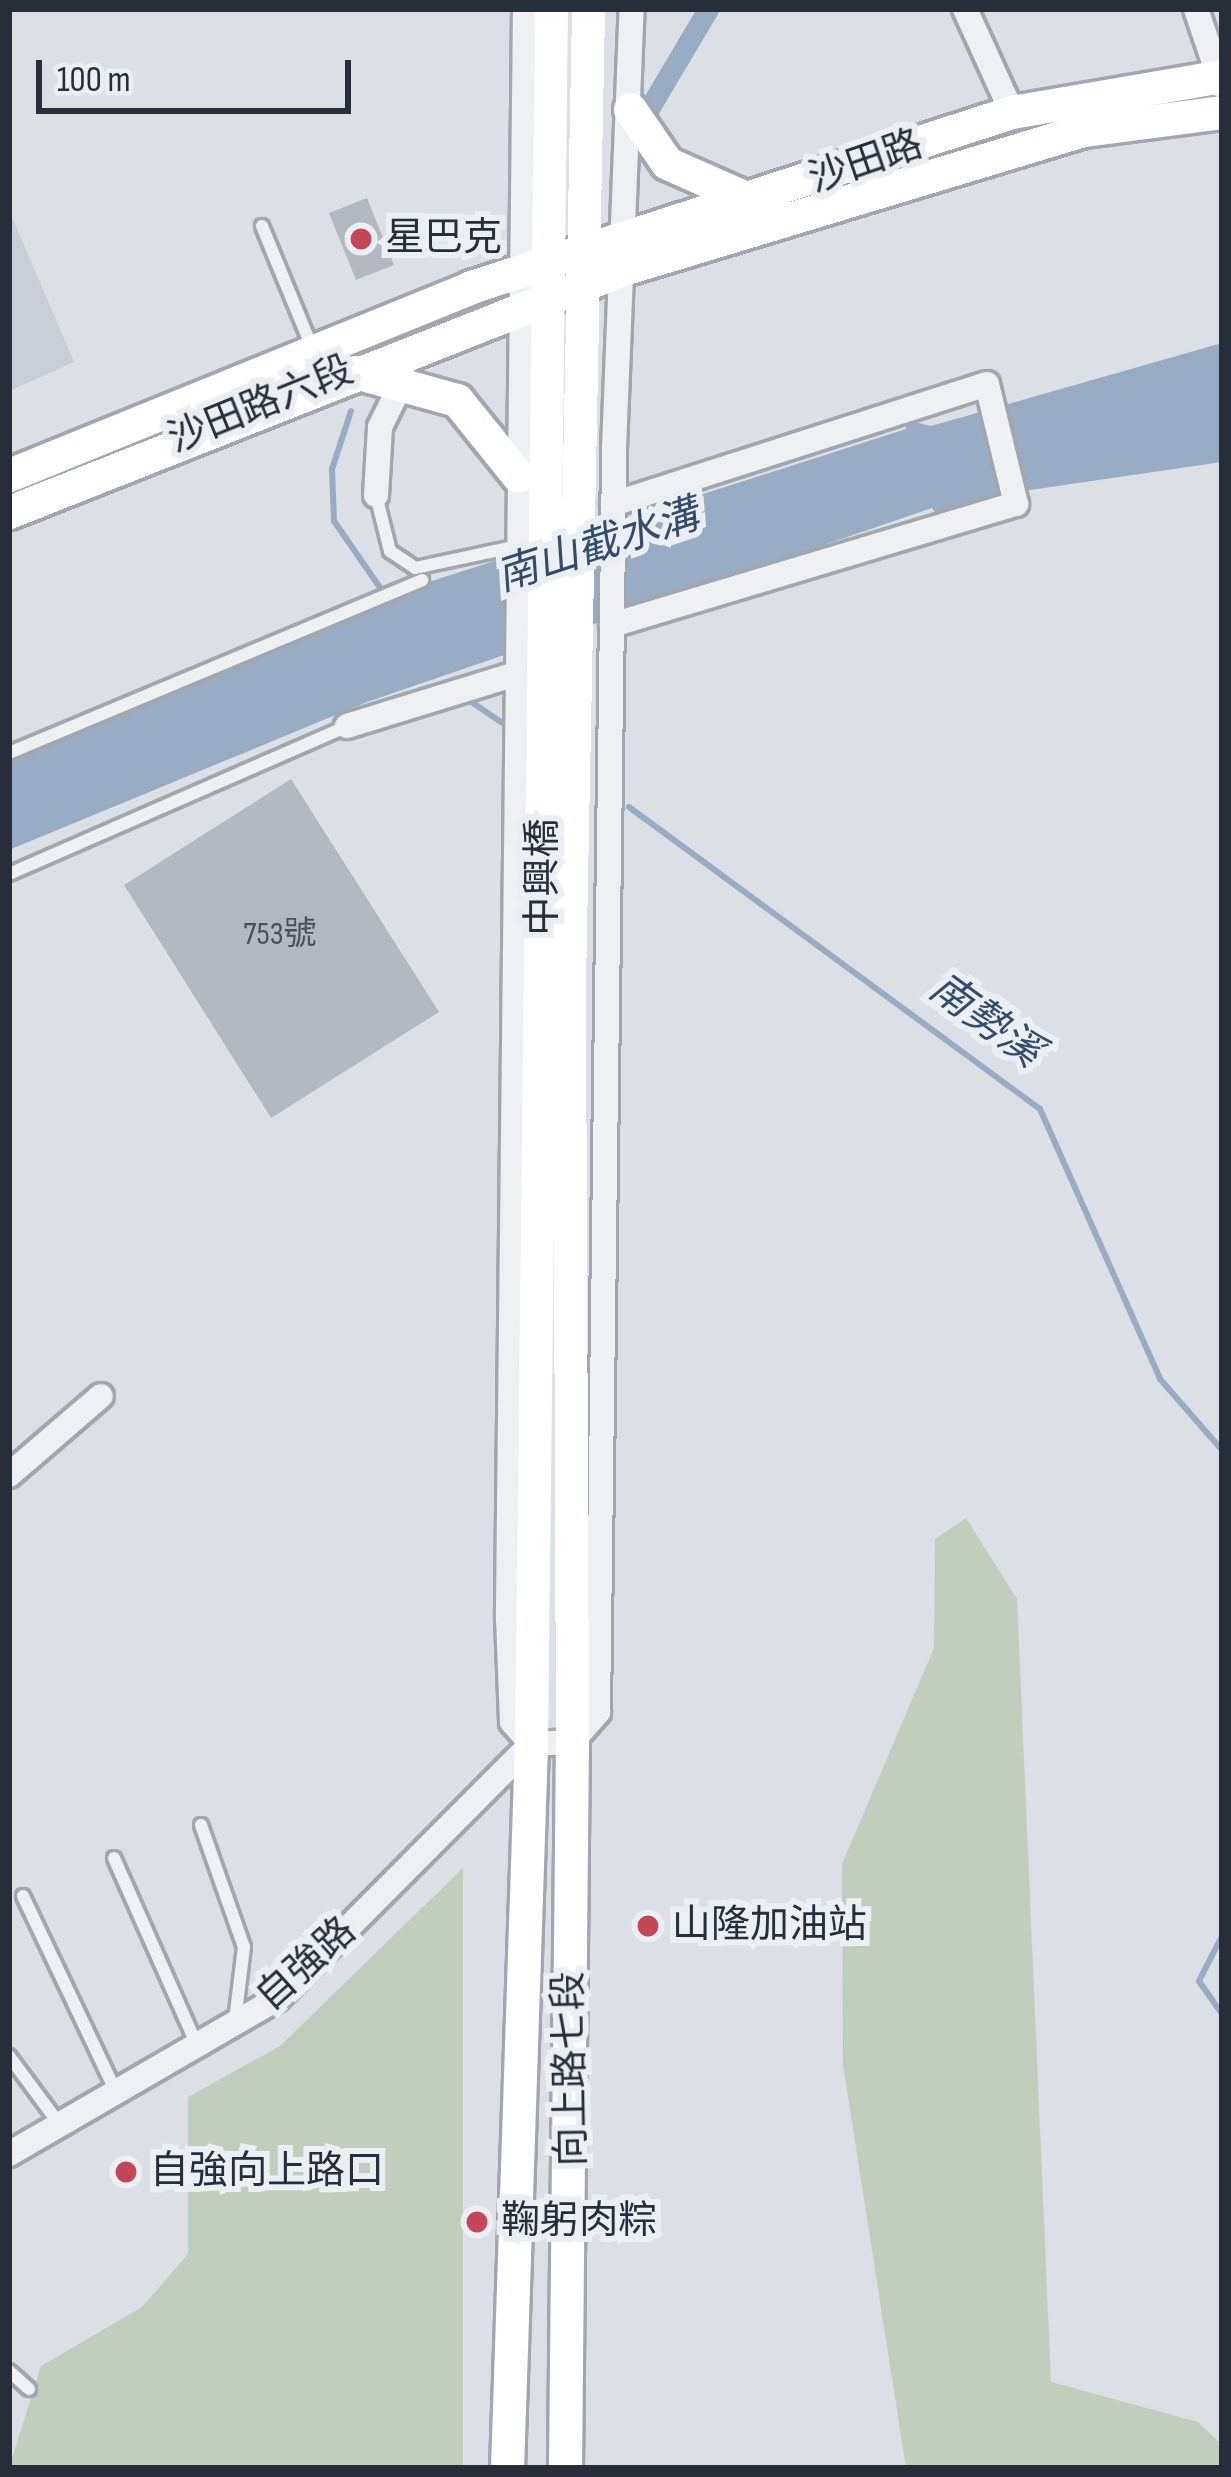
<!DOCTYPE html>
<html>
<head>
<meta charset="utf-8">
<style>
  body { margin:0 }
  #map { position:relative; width:1231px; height:2477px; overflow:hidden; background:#dcdfe5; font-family:"Sofia Sans Condensed","Noto Sans TC",sans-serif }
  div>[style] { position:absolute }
  .built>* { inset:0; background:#caced6 }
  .green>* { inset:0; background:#c2cebd }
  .water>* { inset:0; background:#98adc3 }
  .stream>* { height:6px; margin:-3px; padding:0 3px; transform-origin:3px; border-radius:3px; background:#98adc3 }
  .canal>* { height:21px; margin:-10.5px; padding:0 10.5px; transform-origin:10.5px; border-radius:10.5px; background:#98adc3 }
  .building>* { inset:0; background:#b4b9c1 }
  .roads { filter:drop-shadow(3px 0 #a2a6ae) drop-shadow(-3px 0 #a2a6ae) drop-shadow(0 3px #a2a6ae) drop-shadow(0 -3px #a2a6ae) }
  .lane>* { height:12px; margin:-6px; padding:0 6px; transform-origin:6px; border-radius:6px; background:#eef0f4 }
  .street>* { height:24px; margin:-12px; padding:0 12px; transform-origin:12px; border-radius:12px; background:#eef0f4 }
  .secondary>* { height:33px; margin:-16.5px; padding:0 16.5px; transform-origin:16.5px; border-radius:16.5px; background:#fff }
  .secondary-bridge>* { height:33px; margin:-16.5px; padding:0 16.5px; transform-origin:16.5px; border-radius:16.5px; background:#fff }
  .dots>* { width:33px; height:33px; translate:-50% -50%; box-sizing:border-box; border:6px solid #ebeef3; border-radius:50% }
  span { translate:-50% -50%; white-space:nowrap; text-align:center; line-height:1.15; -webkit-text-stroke:12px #ebeef3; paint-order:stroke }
  .number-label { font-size:33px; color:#4a515c }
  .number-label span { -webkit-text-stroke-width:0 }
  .street-label { font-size:39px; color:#272e3a }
  .poi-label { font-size:39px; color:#272e3a }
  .left { translate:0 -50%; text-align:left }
  .water-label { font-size:42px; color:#344c6b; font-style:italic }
  .frame { position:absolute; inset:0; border:12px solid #272e3a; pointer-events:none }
  .scale { position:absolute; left:36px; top:60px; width:315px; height:54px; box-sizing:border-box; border:6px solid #272e3a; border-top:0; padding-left:15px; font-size:36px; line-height:42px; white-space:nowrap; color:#272e3a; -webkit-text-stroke:9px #ebeef3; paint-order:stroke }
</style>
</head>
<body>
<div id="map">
  <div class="built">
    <div style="clip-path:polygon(9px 210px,74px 362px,9px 391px)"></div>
  </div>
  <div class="green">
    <div style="clip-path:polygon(966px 1518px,1017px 1599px,1051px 2382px,1198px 2422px,1222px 2445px,1222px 2468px,906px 2468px,843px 2065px,842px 1864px,934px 1648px,935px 1539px)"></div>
    <div style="clip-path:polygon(463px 1868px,463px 2468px,9px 2468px,41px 2366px,142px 2307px,188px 2254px,188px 2097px,280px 2046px)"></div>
  </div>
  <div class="water">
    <div style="clip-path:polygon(1222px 343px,1222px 462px,1023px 491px,938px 517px,932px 508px,367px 702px,9px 850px,9px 763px,413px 587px,906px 429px,906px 420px,931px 426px)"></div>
  </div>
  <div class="stream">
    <div style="left:351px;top:411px;width:61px;rotate:108.1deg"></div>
    <div style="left:332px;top:469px;width:52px;rotate:87.8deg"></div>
    <div style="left:334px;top:521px;width:86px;rotate:55.4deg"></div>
    <div style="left:464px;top:697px;width:45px;rotate:34deg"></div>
    <div style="left:629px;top:807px;width:510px;rotate:36.31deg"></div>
    <div style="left:1040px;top:1109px;width:295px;rotate:66deg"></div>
    <div style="left:1160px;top:1379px;width:94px;rotate:48.9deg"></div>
    <div style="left:1222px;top:1936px;width:51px;rotate:117.1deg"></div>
    <div style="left:1199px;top:1981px;width:40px;rotate:55.1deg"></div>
  </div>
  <div class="canal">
    <div style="left:644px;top:117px;width:126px;rotate:-59.3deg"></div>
  </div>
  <div class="building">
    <div style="clip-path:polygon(367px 198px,394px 265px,356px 280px,329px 213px)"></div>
    <div style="clip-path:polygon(291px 779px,439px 1012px,271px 1118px,124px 885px)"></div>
  </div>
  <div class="roads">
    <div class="lane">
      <div style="left:262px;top:226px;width:134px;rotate:67.6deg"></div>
      <div style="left:376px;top:495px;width:58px;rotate:76deg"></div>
      <div style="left:390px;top:551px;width:30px;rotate:34deg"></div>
      <div style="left:415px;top:568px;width:100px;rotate:-12.1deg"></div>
      <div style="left:9px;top:753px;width:448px;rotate:-22.7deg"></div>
      <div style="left:9px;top:874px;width:369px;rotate:-23.6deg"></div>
      <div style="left:201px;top:1825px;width:129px;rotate:70.6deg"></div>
      <div style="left:244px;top:1947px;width:74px;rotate:97deg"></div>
      <div style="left:114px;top:1858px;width:208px;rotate:66.1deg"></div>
      <div style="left:23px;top:1896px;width:219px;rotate:64.6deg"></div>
      <div style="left:9px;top:2056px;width:86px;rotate:53.5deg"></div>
      <div style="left:9px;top:2371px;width:27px;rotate:42deg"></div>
    </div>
    <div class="street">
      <div style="left:525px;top:9px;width:1609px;rotate:90.61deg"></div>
      <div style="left:508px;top:1618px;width:104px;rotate:87.8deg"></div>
      <div style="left:512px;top:1722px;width:29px;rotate:49deg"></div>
      <div style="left:965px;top:9px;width:113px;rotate:65.5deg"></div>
      <div style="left:1196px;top:9px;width:81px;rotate:71.3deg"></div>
      <div style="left:376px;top:495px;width:68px;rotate:-86.6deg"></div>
      <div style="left:380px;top:427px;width:55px;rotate:-63.9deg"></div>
      <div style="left:612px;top:625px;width:422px;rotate:-16.7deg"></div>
      <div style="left:1016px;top:504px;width:123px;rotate:-103.6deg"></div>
      <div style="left:987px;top:384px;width:393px;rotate:162.2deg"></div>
      <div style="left:347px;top:726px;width:174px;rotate:-17.1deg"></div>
      <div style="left:9px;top:1475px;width:121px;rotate:-40.7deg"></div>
      <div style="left:9px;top:2154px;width:311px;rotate:-30.1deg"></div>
      <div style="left:278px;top:1998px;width:359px;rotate:-45.1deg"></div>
      <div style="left:531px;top:1744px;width:41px;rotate:-2.8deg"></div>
      <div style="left:572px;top:1742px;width:40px;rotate:-49deg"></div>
      <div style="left:598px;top:1712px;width:1264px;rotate:-89.27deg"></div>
      <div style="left:614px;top:448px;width:439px;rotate:-87.7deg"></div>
    </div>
    <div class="secondary">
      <div style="left:630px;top:109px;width:65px;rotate:55.6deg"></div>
      <div style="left:667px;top:163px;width:96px;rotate:23.9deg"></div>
      <div style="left:355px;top:372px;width:106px;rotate:15.4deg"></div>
      <div style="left:457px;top:400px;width:97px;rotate:51.2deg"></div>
      <div style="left:9px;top:475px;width:499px;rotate:-22.1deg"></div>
      <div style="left:471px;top:287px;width:569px;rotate:-17.93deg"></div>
      <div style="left:1012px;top:112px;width:213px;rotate:-9.7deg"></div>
      <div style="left:9px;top:512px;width:660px;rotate:-21.59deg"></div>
      <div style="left:623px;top:269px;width:481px;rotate:-16.8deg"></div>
      <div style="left:1084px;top:130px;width:139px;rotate:-7.4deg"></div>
      <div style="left:507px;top:2468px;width:724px;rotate:-88.1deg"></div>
      <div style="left:565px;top:2468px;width:726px;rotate:-89.45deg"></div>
    </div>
  </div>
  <div class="secondary-bridge">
    <div style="left:572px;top:1742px;width:759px;rotate:-90.23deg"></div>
    <div style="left:569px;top:983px;width:974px;rotate:-88.88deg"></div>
    <div style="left:531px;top:1744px;width:1735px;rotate:-89.34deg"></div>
  </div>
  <div class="dots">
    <div style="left:361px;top:239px;background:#c44758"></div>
    <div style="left:648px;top:1926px;background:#c44758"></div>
    <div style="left:126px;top:2172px;background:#c44758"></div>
    <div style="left:477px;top:2222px;background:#c44758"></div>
  </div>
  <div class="number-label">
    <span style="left:280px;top:935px">753號</span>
  </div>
  <div class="street-label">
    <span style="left:866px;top:163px;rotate:-19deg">沙田路</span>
    <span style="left:261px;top:406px;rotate:-22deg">沙田路六段</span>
    <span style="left:544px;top:877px;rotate:-90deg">中興橋</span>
    <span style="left:307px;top:1965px;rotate:-42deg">自強路</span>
    <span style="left:572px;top:2069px;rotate:-91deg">向上路七段</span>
  </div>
  <div class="poi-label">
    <span class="left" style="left:385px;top:239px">星巴克</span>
    <span class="left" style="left:672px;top:1926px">山隆加油站</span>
    <span class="left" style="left:150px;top:2172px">自強向上路口</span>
    <span class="left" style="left:501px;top:2222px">鞠躬肉粽</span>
  </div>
  <div class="water-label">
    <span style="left:598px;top:547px;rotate:-18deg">南山截水溝</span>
    <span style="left:985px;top:1021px;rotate:36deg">南勢溪</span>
  </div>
  <div class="frame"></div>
  <div class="scale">100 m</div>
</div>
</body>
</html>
